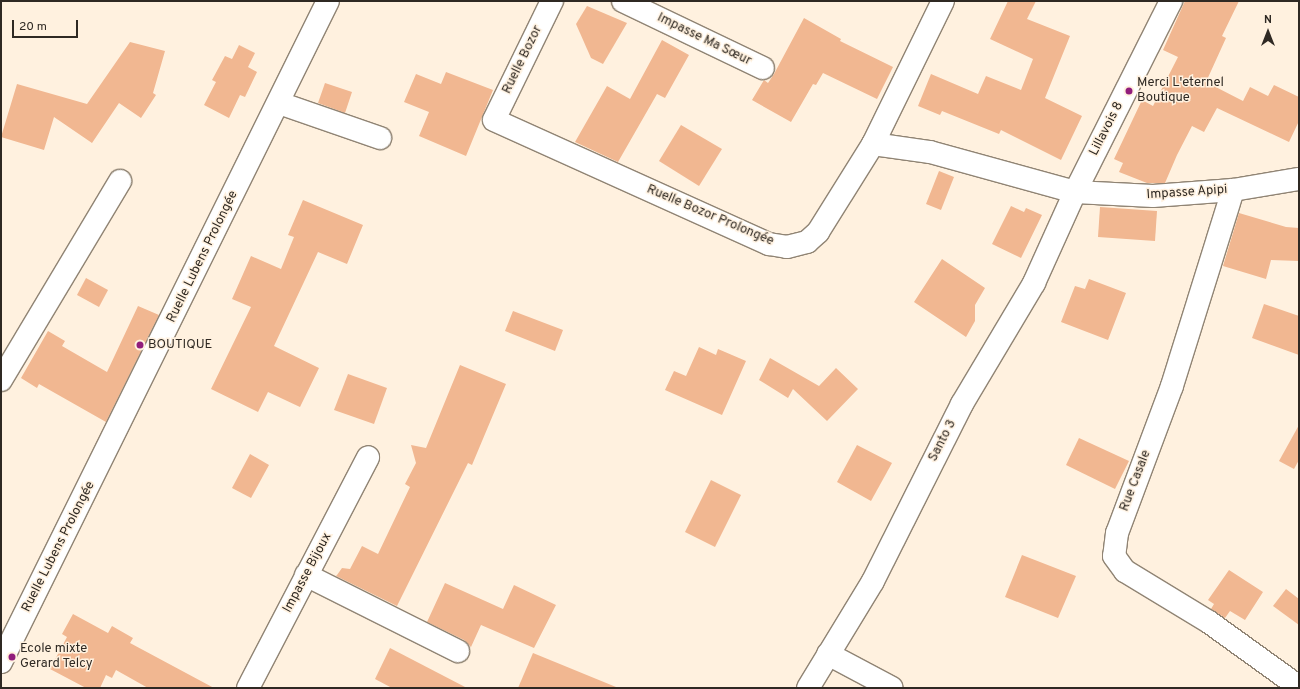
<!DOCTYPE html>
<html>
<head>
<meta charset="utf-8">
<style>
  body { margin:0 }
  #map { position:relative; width:1300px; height:689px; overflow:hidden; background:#fff1df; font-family:Overpass,sans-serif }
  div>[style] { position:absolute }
  .building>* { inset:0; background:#f1b791 }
  .roads { filter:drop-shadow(1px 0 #908474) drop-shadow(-1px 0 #908474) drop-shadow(0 1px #908474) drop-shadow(0 -1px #908474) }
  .minor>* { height:22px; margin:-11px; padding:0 11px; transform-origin:11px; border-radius:11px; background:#fff }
  .dots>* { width:11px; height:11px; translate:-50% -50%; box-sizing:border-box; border:2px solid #fff1df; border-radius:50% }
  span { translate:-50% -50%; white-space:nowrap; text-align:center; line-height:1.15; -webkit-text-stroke:3px #fff1df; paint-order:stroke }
  .street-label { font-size:13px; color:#2f2923 }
  .poi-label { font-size:13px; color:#2f2923 }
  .left { translate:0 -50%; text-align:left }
  .frame { position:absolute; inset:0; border:2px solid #2f2923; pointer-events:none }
  .north { position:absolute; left:1248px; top:12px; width:40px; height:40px; -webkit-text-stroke:3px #fff1df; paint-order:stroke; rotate:0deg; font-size:11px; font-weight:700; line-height:16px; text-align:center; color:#2f2923 }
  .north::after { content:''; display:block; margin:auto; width:14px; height:18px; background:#2f2923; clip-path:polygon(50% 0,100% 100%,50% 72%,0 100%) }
  .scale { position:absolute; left:12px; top:20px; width:66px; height:18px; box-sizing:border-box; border:2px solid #2f2923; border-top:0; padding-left:5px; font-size:12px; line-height:14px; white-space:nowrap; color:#2f2923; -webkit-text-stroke:3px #fff1df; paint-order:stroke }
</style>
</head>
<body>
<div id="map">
  <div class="building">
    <div style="clip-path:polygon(1008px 1px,1036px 1px,1027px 19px,1070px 36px,1045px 98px,1082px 116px,1061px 160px,1001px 130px,999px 134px,942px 111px,940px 115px,918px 106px,931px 74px,978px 94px,986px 76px,1021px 90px,1033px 59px,990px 39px)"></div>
    <div style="clip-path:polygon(1185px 1px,1239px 1px,1222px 36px,1226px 38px,1206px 82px,1243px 101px,1250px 87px,1268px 96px,1274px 85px,1299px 97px,1299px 121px,1289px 142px,1217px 108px,1204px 132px,1192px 126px,1177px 155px,1165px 183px,1147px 183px,1119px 172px,1123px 163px,1114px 159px,1142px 100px,1153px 106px,1178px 57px,1163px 50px)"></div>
    <div style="clip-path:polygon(587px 6px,627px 23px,603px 64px,591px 58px,576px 24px)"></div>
    <div style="clip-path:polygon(804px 18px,841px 39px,840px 41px,893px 67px,877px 99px,823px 73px,816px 85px,813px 84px,791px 122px,752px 100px,764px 80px,768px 83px,774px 74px)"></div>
    <div style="clip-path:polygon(662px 40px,689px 55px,665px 98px,657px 94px,618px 162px,575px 142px,607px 86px,630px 99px)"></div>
    <div style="clip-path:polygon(130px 42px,165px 51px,153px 93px,156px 95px,141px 118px,119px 103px,92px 143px,54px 117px,44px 150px,1px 137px,17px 84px,87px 104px)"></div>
    <div style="clip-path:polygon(239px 45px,255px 53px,248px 67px,257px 72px,245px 97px,240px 95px,229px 118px,204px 105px,216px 82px,212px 80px,225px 56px,232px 59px)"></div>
    <div style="clip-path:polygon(446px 72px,493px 90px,466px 156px,419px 136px,429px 112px,404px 102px,416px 74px,441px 84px)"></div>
    <div style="clip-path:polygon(325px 83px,352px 92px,345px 113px,318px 103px)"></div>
    <div style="clip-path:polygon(681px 125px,722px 149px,699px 186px,659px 161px)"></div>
    <div style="clip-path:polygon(939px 171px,954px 177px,941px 210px,926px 204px)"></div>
    <div style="clip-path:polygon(303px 200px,363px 225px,347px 264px,318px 252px,274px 346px,319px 368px,300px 407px,268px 392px,258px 412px,211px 389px,251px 307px,232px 299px,251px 256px,281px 269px,294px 237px,288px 235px)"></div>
    <div style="clip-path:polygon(1011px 206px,1024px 212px,1026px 208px,1042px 215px,1021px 258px,992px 244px)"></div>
    <div style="clip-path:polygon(1100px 207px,1157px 211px,1155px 241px,1098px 237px)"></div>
    <div style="clip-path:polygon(1239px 213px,1286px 227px,1299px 228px,1299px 261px,1271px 260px,1266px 279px,1223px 266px)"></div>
    <div style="clip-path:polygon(942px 259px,985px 288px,975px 305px,975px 321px,966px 337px,914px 302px)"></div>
    <div style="clip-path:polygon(86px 278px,108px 290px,99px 307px,77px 295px)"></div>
    <div style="clip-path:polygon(1089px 279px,1126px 293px,1108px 340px,1061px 322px,1075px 286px,1085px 289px)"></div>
    <div style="clip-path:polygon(1264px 304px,1299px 316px,1299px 355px,1252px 338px)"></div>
    <div style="clip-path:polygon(138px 306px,159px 315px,106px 422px,39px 384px,37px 388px,21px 378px,48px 331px,65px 341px,62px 346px,107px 372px)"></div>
    <div style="clip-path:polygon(513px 311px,563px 330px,555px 351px,505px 331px)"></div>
    <div style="clip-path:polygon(699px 347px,716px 355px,718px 349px,746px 361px,722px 415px,665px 390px,674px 371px,686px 376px)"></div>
    <div style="clip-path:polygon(770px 358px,819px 386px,836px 368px,858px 389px,827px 421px,793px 389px,788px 398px,759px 380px)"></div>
    <div style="clip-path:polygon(460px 365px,506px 384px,472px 465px,468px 463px,397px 606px,336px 576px,337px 575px,342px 568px,350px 569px,362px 546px,378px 554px,410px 487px,405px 484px,416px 463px,411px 445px,426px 448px)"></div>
    <div style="clip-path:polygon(348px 374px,387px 388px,374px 424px,334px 410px)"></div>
    <div style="clip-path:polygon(1299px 425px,1299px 460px,1294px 469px,1279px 461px)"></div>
    <div style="clip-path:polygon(1079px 438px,1129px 461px,1115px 489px,1066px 465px)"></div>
    <div style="clip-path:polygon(857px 445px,892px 463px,871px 501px,837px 482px)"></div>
    <div style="clip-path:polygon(250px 454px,269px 465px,251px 498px,232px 488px)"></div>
    <div style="clip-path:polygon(711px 480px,741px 495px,715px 547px,685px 532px)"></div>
    <div style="clip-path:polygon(1022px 555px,1076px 576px,1058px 618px,1005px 597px)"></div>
    <div style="clip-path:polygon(1229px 570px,1263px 592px,1245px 620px,1230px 611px,1225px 618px,1211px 609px,1214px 604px,1208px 600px)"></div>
    <div style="clip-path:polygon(445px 583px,503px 609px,514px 585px,556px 605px,534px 648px,481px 625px,471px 647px,464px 640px,427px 622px)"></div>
    <div style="clip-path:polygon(1286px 589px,1299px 599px,1299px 625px,1273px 606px)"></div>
    <div style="clip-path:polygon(73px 614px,108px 633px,112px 626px,133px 638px,130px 643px,214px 688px,148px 688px,116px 670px,112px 678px,106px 675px,100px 688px,86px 688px,50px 669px,67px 637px,62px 634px)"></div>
    <div style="clip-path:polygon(390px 648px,467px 688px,392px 688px,375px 679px)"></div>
    <div style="clip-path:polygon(533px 653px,616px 687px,616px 688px,518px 688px)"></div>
  </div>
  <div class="roads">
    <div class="minor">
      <div style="left:552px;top:1px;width:132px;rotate:116deg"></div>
      <div style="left:494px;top:120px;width:302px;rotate:24.3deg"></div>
      <div style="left:769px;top:244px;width:18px;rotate:9deg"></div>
      <div style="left:787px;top:247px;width:21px;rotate:-14deg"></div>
      <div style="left:807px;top:242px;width:15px;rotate:-42deg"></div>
      <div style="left:818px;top:232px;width:104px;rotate:-58deg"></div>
      <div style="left:873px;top:144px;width:159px;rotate:-63.9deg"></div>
      <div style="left:623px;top:1px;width:155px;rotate:25.6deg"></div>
      <div style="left:279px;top:103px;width:107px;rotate:19.1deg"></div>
      <div style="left:873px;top:144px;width:58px;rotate:8deg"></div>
      <div style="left:930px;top:152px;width:150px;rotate:15.4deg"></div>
      <div style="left:1075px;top:192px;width:78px;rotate:2.9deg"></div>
      <div style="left:1153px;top:196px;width:80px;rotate:-4.3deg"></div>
      <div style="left:1233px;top:190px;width:67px;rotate:-9.5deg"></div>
      <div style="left:1233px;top:190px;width:205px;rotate:107.3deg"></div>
      <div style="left:1172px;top:386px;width:157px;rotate:110.5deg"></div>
      <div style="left:1117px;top:533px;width:23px;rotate:97deg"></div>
      <div style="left:1114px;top:556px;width:19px;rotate:54deg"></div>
      <div style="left:1125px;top:571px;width:98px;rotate:31.3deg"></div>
      <div style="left:1209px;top:622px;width:111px;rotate:35.8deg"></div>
      <div style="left:1px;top:380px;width:232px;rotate:-59.1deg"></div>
      <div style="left:306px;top:575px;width:170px;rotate:26.6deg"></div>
      <div style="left:828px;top:654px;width:72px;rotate:28deg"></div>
      <div style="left:1px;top:662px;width:737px;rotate:-63.68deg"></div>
      <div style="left:248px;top:688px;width:260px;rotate:-62.5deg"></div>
      <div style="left:808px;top:688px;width:125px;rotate:-58.7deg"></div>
      <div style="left:873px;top:581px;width:198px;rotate:-63.3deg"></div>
      <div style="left:962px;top:404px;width:141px;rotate:-59.2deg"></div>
      <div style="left:1034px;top:283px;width:100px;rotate:-65.7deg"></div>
      <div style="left:1075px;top:192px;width:214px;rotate:-63.3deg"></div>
    </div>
  </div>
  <div class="dots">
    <div style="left:1129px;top:91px;background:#911d7c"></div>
    <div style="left:140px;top:345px;background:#911d7c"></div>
    <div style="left:12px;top:657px;background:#911d7c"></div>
  </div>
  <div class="street-label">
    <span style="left:704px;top:40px;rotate:26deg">Impasse Ma Sœur</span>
    <span style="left:523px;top:60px;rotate:-64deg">Ruelle Bozor</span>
    <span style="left:1107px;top:129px;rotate:-63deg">Lillavois 8</span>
    <span style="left:1187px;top:193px;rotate:-4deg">Impasse Apipi</span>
    <span style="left:710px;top:216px;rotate:23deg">Ruelle Bozor Prolongée</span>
    <span style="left:203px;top:257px;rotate:-64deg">Ruelle Lubens Prolongée</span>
    <span style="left:943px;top:441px;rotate:-63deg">Santo 3</span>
    <span style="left:1136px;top:481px;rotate:-69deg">Rue Casale</span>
    <span style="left:59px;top:547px;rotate:-63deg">Ruelle Lubens Prolongée</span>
    <span style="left:308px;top:573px;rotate:-62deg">Impasse Bijoux</span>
  </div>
  <div class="poi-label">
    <span class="left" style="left:1137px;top:91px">Merci L'eternel<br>Boutique</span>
    <span class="left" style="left:148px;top:345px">BOUTIQUE</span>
    <span class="left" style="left:20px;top:657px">Ecole mixte<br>Gerard Telcy</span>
  </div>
  <div class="frame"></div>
  <div class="north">N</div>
  <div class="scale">20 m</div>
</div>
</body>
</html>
